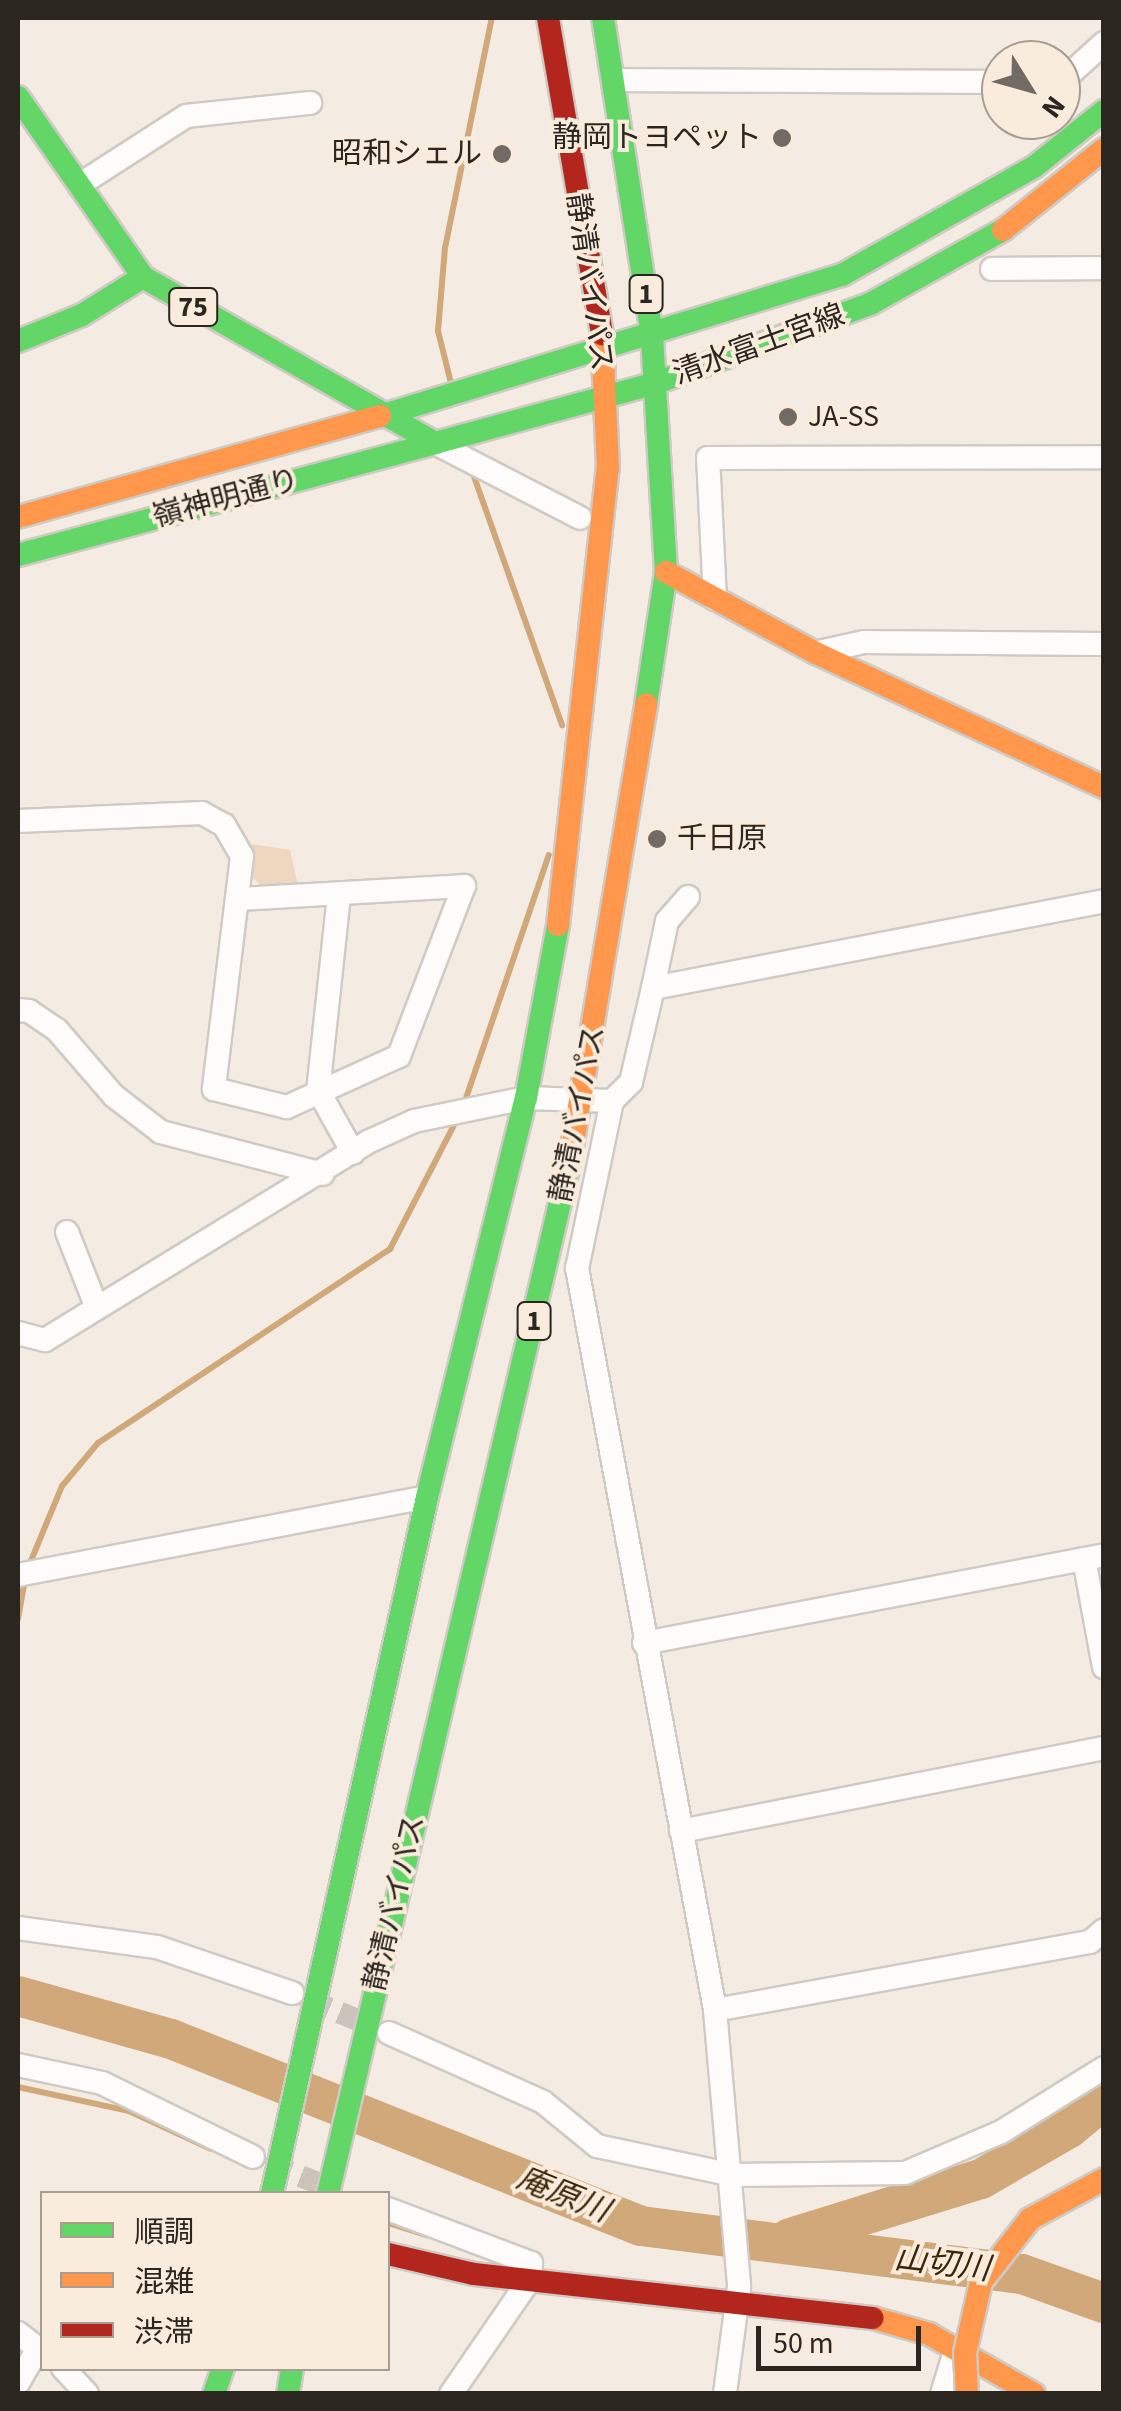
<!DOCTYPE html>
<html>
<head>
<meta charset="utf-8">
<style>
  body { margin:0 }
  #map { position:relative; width:1121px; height:2411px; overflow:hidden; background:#f4ece3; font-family:"Source Sans 3","Noto Sans JP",sans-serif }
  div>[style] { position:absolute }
  .green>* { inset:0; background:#eed7be }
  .stream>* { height:6px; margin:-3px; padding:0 3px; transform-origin:3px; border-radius:3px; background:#d0a879 }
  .river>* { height:40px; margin:-20px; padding:0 20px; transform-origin:20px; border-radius:20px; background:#d0a879 }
  .street-tunnel>* { height:22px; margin-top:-11px; transform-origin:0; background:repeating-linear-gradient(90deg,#ccc4bc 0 22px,transparent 0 33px) }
  .roads { filter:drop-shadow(2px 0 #d0cac4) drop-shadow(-2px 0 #d0cac4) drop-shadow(0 2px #d0cac4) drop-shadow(0 -2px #d0cac4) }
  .street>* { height:22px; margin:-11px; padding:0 11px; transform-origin:11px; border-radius:11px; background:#fdfcfb }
  .fast>* { height:22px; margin:-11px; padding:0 11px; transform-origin:11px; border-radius:11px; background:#63d668 }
  .slow>* { height:22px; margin:-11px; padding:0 11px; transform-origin:11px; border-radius:11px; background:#ff974d }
  .jam>* { height:22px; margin:-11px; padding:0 11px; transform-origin:11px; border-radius:11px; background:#b3261e }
  .bridges { filter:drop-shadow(2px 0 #d0cac4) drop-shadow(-2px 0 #d0cac4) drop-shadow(0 2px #d0cac4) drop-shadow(0 -2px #d0cac4) }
  .slow-bridge>* { height:22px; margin:-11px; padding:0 11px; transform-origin:11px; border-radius:11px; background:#ff974d }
  .dots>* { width:28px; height:28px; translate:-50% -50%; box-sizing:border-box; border:5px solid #faecdd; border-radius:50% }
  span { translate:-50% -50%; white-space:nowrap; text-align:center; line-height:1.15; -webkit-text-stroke:8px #faecdd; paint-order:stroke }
  .shield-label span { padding:2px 8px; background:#faecdd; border:2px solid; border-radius:8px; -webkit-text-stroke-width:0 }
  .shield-label { font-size:28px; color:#2b2620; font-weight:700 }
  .poi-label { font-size:30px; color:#2b2620 }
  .right { translate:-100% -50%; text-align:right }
  .left { translate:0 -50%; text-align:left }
  .street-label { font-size:30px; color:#2b2620 }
  .water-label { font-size:32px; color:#3c2609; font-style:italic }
  .frame { position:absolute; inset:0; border:20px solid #2b2620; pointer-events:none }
  .legend { position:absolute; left:40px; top:2191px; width:350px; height:180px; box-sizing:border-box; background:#faecdd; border:2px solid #a79d91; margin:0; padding:12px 18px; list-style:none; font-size:30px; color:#2b2620 }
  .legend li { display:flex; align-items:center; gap:20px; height:50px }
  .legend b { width:50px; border:2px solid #a79d91 }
  .north { position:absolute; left:981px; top:40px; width:100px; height:100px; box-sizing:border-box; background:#faecdd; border:2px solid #a79d91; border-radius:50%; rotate:127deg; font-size:28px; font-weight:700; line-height:40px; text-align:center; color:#2b2620 }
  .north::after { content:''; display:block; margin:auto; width:35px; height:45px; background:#716b64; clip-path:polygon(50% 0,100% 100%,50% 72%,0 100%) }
  .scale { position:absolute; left:756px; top:2326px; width:165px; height:45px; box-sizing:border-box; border:5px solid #2b2620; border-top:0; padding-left:12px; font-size:30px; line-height:35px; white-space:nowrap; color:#2b2620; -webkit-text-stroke:8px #faecdd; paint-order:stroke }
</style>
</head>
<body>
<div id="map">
  <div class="green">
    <div style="clip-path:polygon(252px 844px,290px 850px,298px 885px,265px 889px,251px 876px)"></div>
  </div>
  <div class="stream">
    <div style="left:451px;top:383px;width:54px;rotate:-104deg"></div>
    <div style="left:438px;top:331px;width:83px;rotate:-85.2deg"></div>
    <div style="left:445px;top:248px;width:235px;rotate:-78.5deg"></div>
    <div style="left:471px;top:468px;width:273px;rotate:70.5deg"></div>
    <div style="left:464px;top:1104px;width:263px;rotate:-71.2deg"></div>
    <div style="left:28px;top:1568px;width:89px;rotate:-67.5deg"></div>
    <div style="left:62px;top:1486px;width:56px;rotate:-50.1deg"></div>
    <div style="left:98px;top:1443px;width:351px;rotate:-33.6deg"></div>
    <div style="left:390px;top:1249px;width:146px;rotate:-62.7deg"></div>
    <div style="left:18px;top:1619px;width:39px;rotate:-80deg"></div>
    <div style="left:18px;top:2087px;width:114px;rotate:12.2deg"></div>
    <div style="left:129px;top:2111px;width:90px;rotate:24.9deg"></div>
    <div style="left:388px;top:2223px;width:43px;rotate:17.6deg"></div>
  </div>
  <div class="river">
    <div style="left:18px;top:1996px;width:159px;rotate:15.7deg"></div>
    <div style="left:171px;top:2039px;width:506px;rotate:21.7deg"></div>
    <div style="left:641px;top:2226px;width:384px;rotate:7.2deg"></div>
    <div style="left:1022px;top:2274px;width:87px;rotate:19.5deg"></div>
    <div style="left:790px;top:2238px;width:200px;rotate:-17.2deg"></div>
    <div style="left:981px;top:2179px;width:102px;rotate:-30.1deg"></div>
    <div style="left:1069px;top:2128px;width:45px;rotate:-39.6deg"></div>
  </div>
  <div class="street-tunnel">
    <div style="left:309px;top:2000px;width:74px;rotate:22.4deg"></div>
    <div style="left:270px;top:2164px;width:73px;rotate:21.7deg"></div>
  </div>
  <div class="roads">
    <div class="street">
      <div style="left:614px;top:80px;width:387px;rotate:0.3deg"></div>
      <div style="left:1061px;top:82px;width:58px;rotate:-42.2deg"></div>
      <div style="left:79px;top:185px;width:127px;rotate:-32.8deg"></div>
      <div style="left:186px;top:116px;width:125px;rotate:-6deg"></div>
      <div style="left:992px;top:269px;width:112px;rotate:-0.5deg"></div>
      <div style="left:435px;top:443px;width:163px;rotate:27.3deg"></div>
      <div style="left:715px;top:599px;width:141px;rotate:-92.8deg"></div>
      <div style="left:708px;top:458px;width:396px;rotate:-0.1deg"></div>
      <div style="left:819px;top:652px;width:46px;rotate:-12.5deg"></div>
      <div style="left:864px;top:642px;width:240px;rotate:0.5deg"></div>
      <div style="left:18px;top:821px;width:184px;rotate:-2.5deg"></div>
      <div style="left:202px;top:813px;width:25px;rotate:29deg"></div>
      <div style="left:224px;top:825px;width:36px;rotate:60deg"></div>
      <div style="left:242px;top:856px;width:235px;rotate:96.9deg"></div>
      <div style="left:214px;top:1089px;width:75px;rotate:13.9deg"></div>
      <div style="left:287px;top:1107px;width:123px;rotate:-24.5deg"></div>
      <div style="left:399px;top:1056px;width:182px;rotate:-69.1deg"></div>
      <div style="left:464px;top:886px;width:227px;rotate:176.7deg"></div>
      <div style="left:339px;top:895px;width:196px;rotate:96.1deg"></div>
      <div style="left:318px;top:1090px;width:72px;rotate:60.9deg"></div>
      <div style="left:653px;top:988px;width:68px;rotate:-78.2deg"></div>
      <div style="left:667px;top:921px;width:32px;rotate:-49deg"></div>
      <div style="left:18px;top:1010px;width:11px;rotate:5deg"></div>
      <div style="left:29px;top:1011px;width:34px;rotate:34deg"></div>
      <div style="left:57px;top:1030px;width:87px;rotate:49.2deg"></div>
      <div style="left:114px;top:1096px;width:59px;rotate:37.5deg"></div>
      <div style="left:161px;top:1132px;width:167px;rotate:14.5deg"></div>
      <div style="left:612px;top:1101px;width:171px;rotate:101.8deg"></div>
      <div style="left:577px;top:1268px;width:755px;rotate:79.46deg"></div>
      <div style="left:715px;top:2010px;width:278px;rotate:85deg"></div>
      <div style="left:739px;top:2287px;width:108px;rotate:97.5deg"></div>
      <div style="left:67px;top:1232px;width:82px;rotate:68.5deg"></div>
      <div style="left:18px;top:1333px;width:28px;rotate:15deg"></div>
      <div style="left:45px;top:1340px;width:381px;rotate:-31.5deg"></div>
      <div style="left:370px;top:1141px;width:48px;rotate:-24.4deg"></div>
      <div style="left:414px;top:1121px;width:114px;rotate:-11.6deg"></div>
      <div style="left:526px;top:1098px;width:86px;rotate:2deg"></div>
      <div style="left:612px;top:1101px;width:27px;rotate:-45deg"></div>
      <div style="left:631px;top:1082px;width:97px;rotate:-76.8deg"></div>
      <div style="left:653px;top:988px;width:459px;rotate:-10.9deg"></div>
      <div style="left:1084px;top:1559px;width:110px;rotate:79.5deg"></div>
      <div style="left:18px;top:1575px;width:416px;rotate:-10.8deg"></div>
      <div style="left:644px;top:1643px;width:468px;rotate:-10.8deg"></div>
      <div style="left:681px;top:1831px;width:431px;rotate:-11.1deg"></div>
      <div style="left:18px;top:1928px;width:140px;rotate:7.8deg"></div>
      <div style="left:157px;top:1947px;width:143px;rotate:18.8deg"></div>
      <div style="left:715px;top:2010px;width:381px;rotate:-10.3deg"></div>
      <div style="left:1090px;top:1942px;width:18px;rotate:-41deg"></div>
      <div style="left:389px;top:2033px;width:169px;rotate:24.1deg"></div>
      <div style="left:543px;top:2102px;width:70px;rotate:39.2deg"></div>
      <div style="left:597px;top:2146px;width:139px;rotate:12deg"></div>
      <div style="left:733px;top:2175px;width:172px;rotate:-0.7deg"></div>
      <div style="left:905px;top:2173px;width:104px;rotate:-23.1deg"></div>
      <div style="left:1001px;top:2132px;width:121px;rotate:-31.9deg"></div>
      <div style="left:18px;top:2065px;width:86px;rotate:12.1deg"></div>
      <div style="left:102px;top:2083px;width:168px;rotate:26.1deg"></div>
      <div style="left:388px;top:2209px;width:153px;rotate:20.7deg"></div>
      <div style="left:531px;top:2263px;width:16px;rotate:94deg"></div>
      <div style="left:530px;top:2279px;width:140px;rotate:124.5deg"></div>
      <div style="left:18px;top:2333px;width:31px;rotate:38deg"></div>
      <div style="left:63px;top:2368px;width:35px;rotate:47deg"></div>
      <div style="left:18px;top:2383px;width:39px;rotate:-60deg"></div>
      <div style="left:942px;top:2394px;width:39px;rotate:-73deg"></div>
    </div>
    <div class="fast">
      <div style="left:603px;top:18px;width:322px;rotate:81.2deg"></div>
      <div style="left:652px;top:336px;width:236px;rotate:86.6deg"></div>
      <div style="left:666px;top:572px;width:134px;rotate:98.6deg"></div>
      <div style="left:18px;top:97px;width:219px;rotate:55.2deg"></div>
      <div style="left:143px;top:277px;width:336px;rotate:29.6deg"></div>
      <div style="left:435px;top:443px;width:229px;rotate:-15.2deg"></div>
      <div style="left:656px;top:383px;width:228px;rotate:-20.3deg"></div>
      <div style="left:870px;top:304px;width:152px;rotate:-29.1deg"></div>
      <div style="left:18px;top:341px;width:69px;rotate:-22.1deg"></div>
      <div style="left:82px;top:315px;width:72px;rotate:-31.9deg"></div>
      <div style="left:380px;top:416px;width:483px;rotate:-17deg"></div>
      <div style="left:842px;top:275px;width:220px;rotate:-29.4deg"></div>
      <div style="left:1034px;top:167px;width:90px;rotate:-38.7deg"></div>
      <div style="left:18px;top:555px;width:432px;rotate:-15deg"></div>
      <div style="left:272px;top:2194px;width:714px;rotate:-77.46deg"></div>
      <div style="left:427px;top:1497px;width:411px;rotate:-76.1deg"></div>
      <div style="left:526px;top:1098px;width:176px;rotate:-79.5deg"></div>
      <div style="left:328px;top:2194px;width:1062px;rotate:-76.83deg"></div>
      <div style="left:214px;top:2394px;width:28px;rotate:-71deg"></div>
      <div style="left:288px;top:2394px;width:26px;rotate:-81deg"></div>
    </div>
    <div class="slow">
      <div style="left:1003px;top:230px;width:129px;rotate:-38.7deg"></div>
      <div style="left:18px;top:517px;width:376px;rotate:-15.6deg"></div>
      <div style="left:666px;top:572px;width:170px;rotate:28.4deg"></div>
      <div style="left:816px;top:653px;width:318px;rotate:25deg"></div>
      <div style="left:558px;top:925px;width:460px;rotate:-83.8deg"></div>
      <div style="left:608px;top:468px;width:134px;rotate:-92.6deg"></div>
      <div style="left:570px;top:1160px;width:462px;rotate:-80.5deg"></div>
      <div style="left:873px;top:2318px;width:58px;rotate:15.9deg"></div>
      <div style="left:929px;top:2334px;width:121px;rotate:29.7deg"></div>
    </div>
    <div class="jam">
      <div style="left:548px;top:18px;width:321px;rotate:80.3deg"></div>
      <div style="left:388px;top:2254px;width:88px;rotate:13.1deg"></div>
      <div style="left:474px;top:2274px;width:401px;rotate:6.3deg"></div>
    </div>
  </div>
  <div class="bridges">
    <div class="slow-bridge">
      <div style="left:967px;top:2394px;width:41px;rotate:-92.8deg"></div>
      <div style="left:965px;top:2353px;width:73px;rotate:-77.3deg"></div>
      <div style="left:981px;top:2282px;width:80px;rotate:-52.1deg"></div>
      <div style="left:1030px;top:2219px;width:84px;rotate:-28.4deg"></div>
    </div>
  </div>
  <div class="dots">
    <div style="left:782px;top:138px;background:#716b64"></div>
    <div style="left:502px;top:154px;background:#716b64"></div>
    <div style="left:788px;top:417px;background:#716b64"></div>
    <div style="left:657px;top:839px;background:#716b64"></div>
  </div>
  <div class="shield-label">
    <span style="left:646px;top:294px">1</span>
    <span style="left:193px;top:307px">75</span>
    <span style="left:534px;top:1321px">1</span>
  </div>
  <div class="poi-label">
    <span class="right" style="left:762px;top:138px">静岡トヨペット</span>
    <span class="right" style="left:482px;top:154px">昭和シェル</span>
    <span class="left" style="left:808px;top:417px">JA-SS</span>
    <span class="left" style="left:677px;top:839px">千日原</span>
  </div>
  <div class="street-label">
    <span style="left:589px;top:282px;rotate:82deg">静清バイパス</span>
    <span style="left:759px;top:345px;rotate:-20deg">清水富士宮線</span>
    <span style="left:226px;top:499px;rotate:-15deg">嶺神明通り</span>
    <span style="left:578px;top:1114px;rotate:-79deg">静清バイパス</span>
    <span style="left:395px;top:1903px;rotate:-77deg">静清バイパス</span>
  </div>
  <div class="water-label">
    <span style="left:563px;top:2195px;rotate:22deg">庵原川</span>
    <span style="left:942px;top:2264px;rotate:7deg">山切川</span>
  </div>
  <div class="frame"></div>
  <ul class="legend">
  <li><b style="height:12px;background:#63d668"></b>順調</li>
  <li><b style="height:12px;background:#ff974d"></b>混雑</li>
  <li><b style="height:12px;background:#b3261e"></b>渋滞</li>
  </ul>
  <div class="north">N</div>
  <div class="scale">50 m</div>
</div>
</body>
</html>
